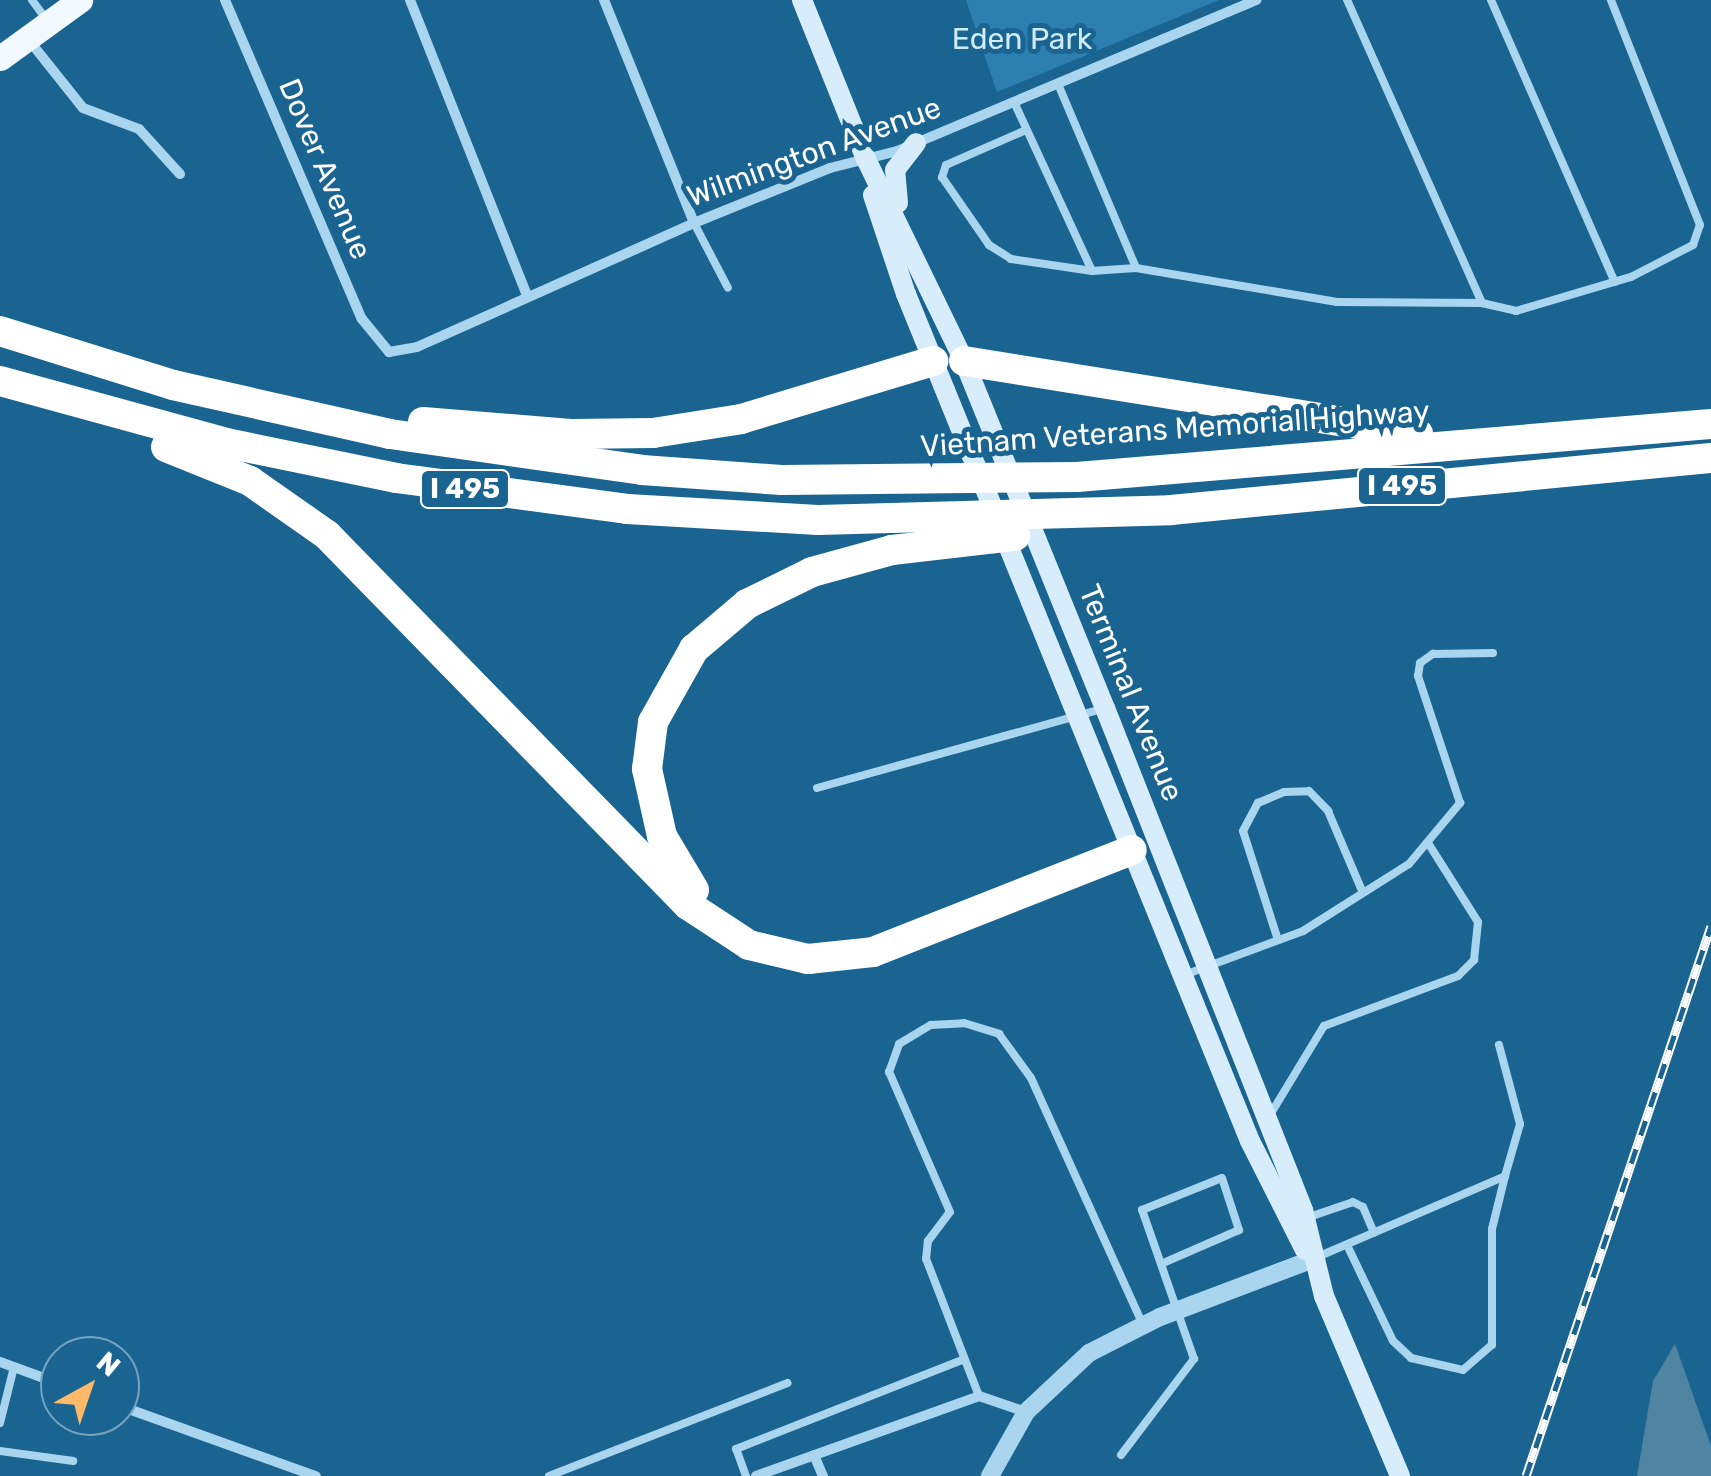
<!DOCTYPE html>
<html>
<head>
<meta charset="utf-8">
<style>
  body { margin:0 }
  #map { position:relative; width:1711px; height:1476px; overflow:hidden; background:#1a6492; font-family:Rubik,sans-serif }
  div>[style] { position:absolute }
  .green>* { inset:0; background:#2d7fb0 }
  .water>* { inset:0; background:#5084a3 }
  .service>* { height:8px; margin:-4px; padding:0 4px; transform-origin:4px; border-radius:4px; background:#aad5ef }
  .minor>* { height:10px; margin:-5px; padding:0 5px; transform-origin:5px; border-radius:5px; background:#aad5ef }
  .tertiary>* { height:18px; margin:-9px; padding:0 9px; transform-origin:9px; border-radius:9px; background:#aad5ef }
  .secondary>* { height:20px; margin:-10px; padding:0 10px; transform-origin:10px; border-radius:10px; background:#d7edfb }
  .primary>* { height:25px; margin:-12.5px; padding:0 12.5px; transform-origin:12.5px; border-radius:12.5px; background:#f2f9ff }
  .motorway>* { height:30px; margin:-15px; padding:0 15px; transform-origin:15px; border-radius:15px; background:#fff }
  .rail>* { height:9px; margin-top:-4.5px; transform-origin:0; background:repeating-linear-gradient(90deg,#1a6492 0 15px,#fff 0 30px); box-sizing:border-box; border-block:2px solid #fff }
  span { translate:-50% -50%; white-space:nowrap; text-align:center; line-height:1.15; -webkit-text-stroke:10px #1a6492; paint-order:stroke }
  .shield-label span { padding:2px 8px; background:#1a6492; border:2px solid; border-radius:8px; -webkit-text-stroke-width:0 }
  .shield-label { font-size:28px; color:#fff; font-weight:700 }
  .park-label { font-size:30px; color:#d0ebfb }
  .street-label { font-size:30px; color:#fff }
  .north { position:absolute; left:40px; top:1336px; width:100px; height:100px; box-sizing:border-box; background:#1a6492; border:2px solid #76a2be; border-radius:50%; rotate:40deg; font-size:28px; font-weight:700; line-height:40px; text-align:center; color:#fff }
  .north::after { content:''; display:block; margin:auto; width:35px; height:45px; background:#ffb968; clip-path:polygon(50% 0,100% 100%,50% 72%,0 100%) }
</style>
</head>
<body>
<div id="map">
  <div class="green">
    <div style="clip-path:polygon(966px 0,1219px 0,997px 92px)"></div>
  </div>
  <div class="water">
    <div style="clip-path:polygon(1675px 1344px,1711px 1446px,1711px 1476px,1637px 1476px,1653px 1381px)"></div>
  </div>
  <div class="service">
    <div style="left:32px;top:0;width:24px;rotate:54deg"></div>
    <div style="left:1491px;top:0;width:308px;rotate:66.3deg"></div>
    <div style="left:1058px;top:84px;width:200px;rotate:67deg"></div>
    <div style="left:1136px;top:268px;width:204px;rotate:9.6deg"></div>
    <div style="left:1337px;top:302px;width:145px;rotate:0.4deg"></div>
    <div style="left:1482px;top:303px;width:332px;rotate:-114deg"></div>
    <div style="left:1014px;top:102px;width:186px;rotate:65.2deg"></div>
    <div style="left:1026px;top:130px;width:87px;rotate:156.4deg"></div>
    <div style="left:946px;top:165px;width:13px;rotate:108deg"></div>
    <div style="left:942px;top:177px;width:83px;rotate:55.3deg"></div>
    <div style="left:989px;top:245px;width:26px;rotate:32deg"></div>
    <div style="left:1011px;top:259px;width:82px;rotate:8.4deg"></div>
    <div style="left:1092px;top:271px;width:44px;rotate:-3.9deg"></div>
    <div style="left:694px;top:223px;width:73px;rotate:62.4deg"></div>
    <div style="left:1482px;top:303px;width:35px;rotate:13deg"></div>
    <div style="left:1516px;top:311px;width:120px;rotate:-16.5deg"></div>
    <div style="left:1631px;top:277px;width:70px;rotate:-27.3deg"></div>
    <div style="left:1693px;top:245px;width:21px;rotate:-71deg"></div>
    <div style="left:1700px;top:225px;width:242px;rotate:-111.6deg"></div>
    <div style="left:817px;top:788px;width:299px;rotate:-15.5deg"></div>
    <div style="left:1278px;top:940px;width:114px;rotate:-107.8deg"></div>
    <div style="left:1243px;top:831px;width:32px;rotate:-62deg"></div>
    <div style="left:1258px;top:803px;width:28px;rotate:-23deg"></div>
    <div style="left:1284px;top:792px;width:25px;rotate:-2deg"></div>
    <div style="left:1309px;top:791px;width:28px;rotate:46deg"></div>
    <div style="left:1328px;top:811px;width:89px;rotate:66.9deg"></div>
    <div style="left:1187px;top:974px;width:124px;rotate:-20.3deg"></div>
    <div style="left:1303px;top:931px;width:125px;rotate:-32.3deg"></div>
    <div style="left:1409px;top:864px;width:80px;rotate:-50.1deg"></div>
    <div style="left:1460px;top:803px;width:134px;rotate:-108.3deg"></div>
    <div style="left:1418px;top:676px;width:13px;rotate:-81deg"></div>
    <div style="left:1420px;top:663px;width:16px;rotate:-35deg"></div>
    <div style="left:1433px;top:654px;width:60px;rotate:-1deg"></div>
    <div style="left:1270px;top:1115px;width:104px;rotate:-58.8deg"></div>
    <div style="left:1324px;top:1026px;width:143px;rotate:-20.5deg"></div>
    <div style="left:1458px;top:976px;width:23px;rotate:-45deg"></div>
    <div style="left:1474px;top:960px;width:38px;rotate:-84deg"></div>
    <div style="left:1478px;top:922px;width:93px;rotate:-122.3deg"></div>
    <div style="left:1309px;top:1217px;width:46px;rotate:-18.8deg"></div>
    <div style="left:1353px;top:1202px;width:11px;rotate:27deg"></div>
    <div style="left:1363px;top:1207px;width:28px;rotate:67deg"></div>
    <div style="left:1347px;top:1245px;width:106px;rotate:64.4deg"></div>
    <div style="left:1393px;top:1341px;width:25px;rotate:43deg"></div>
    <div style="left:1411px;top:1358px;width:53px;rotate:13deg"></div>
    <div style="left:1463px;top:1370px;width:38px;rotate:-41deg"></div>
    <div style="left:1492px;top:1345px;width:116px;rotate:-90deg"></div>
    <div style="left:1492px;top:1229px;width:55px;rotate:-76.2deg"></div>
    <div style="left:1315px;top:1258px;width:207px;rotate:-23.3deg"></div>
    <div style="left:1505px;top:1176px;width:54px;rotate:-73.9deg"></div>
    <div style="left:1520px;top:1124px;width:82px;rotate:-104.9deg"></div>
    <div style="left:979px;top:1396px;width:147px;rotate:-111.1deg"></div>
    <div style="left:926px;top:1259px;width:18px;rotate:-84deg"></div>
    <div style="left:928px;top:1241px;width:36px;rotate:-53deg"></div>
    <div style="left:950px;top:1212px;width:153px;rotate:-113.5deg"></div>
    <div style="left:889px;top:1072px;width:30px;rotate:-70deg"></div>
    <div style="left:899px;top:1044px;width:37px;rotate:-31deg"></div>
    <div style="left:931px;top:1025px;width:33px;rotate:-3deg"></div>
    <div style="left:964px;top:1023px;width:37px;rotate:17deg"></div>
    <div style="left:999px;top:1034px;width:54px;rotate:54deg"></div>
    <div style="left:1031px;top:1078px;width:271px;rotate:65.6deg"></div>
    <div style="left:0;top:1423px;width:58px;rotate:-76deg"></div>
    <div style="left:0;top:1451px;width:74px;rotate:7.8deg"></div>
    <div style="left:1121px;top:1455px;width:121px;rotate:-52.8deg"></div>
    <div style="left:1194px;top:1359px;width:158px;rotate:-109.2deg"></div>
    <div style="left:1142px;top:1210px;width:86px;rotate:-21.8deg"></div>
    <div style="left:1222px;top:1178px;width:55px;rotate:71.9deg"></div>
    <div style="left:1239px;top:1230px;width:83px;rotate:156.5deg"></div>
    <div style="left:549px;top:1476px;width:256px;rotate:-21.3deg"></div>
    <div style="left:746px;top:1476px;width:29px;rotate:-110deg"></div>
    <div style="left:736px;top:1449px;width:245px;rotate:-21.5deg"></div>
  </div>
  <div class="minor">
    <div style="left:225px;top:0;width:347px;rotate:66.8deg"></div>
    <div style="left:362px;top:319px;width:43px;rotate:50.7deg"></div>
    <div style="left:389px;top:352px;width:28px;rotate:-10deg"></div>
    <div style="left:417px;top:347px;width:303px;rotate:-24.1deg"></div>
    <div style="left:694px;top:223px;width:147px;rotate:-22deg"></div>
    <div style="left:830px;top:168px;width:69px;rotate:-14.2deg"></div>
    <div style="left:897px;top:151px;width:390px;rotate:-22.8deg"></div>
    <div style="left:410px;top:0;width:318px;rotate:68.4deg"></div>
    <div style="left:604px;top:0;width:240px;rotate:68deg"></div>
    <div style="left:28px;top:39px;width:88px;rotate:51.4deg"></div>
    <div style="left:83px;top:108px;width:60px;rotate:20.6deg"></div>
    <div style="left:139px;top:129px;width:61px;rotate:47.7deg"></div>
    <div style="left:0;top:1362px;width:64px;rotate:20.1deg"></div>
    <div style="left:120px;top:1406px;width:208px;rotate:19.7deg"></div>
    <div style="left:814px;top:1455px;width:23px;rotate:67deg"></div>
    <div style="left:756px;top:1476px;width:237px;rotate:-19.7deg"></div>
    <div style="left:979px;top:1396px;width:50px;rotate:18.8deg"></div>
  </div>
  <div class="tertiary">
    <div style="left:990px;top:1476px;width:73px;rotate:-60.6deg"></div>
    <div style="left:1026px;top:1412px;width:86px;rotate:-43.1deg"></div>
    <div style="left:1089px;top:1353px;width:80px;rotate:-26.9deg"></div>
    <div style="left:1160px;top:1317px;width:161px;rotate:-20.7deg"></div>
  </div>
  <div class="secondary">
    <div style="left:802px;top:0;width:171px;rotate:68.1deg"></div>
    <div style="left:866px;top:159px;width:225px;rotate:64.1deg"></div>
    <div style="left:964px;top:361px;width:375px;rotate:67.9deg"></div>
    <div style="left:1105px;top:708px;width:540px;rotate:68.47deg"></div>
    <div style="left:1303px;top:1210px;width:89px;rotate:76.3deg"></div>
    <div style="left:1324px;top:1296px;width:195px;rotate:67.1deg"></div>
    <div style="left:873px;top:195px;width:104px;rotate:71.6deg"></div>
    <div style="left:906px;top:294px;width:914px;rotate:67.9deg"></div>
    <div style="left:1250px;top:1141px;width:122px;rotate:63.2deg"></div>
    <div style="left:898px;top:203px;width:33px;rotate:-95deg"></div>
    <div style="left:895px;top:170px;width:34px;rotate:-52deg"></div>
  </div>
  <div class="primary">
    <div style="left:0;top:58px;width:99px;rotate:-35.9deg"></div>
  </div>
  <div class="motorway">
    <div style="left:0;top:331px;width:181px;rotate:17.3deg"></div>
    <div style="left:173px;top:385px;width:222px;rotate:12.7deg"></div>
    <div style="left:390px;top:434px;width:255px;rotate:8.1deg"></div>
    <div style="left:642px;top:470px;width:140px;rotate:4.1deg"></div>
    <div style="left:782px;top:480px;width:295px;rotate:-0.6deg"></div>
    <div style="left:1077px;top:477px;width:636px;rotate:-4.78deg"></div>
    <div style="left:964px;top:361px;width:460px;rotate:9.1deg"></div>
    <div style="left:0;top:381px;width:234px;rotate:15.3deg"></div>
    <div style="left:226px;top:443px;width:174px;rotate:11.6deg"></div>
    <div style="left:396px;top:478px;width:233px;rotate:7.6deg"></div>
    <div style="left:627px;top:509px;width:191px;rotate:3.3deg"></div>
    <div style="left:818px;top:520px;width:353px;rotate:-1.6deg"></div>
    <div style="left:1171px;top:510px;width:542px;rotate:-5.5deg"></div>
    <div style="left:423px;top:422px;width:148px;rotate:4.6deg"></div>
    <div style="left:571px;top:434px;width:82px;rotate:-0.7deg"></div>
    <div style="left:653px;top:433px;width:89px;rotate:-9deg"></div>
    <div style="left:741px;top:419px;width:201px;rotate:-16.8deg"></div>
    <div style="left:166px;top:447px;width:91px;rotate:22deg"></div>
    <div style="left:250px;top:481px;width:94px;rotate:35deg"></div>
    <div style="left:327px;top:535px;width:517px;rotate:45.71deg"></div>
    <div style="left:688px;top:905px;width:73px;rotate:33.3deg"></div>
    <div style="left:749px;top:945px;width:61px;rotate:13.3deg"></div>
    <div style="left:808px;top:959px;width:65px;rotate:-6.1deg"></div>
    <div style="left:873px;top:952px;width:278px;rotate:-21.5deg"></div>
    <div style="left:694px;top:890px;width:63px;rotate:-120.7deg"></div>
    <div style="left:662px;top:836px;width:69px;rotate:-102.6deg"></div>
    <div style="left:647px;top:769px;width:47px;rotate:-82.7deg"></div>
    <div style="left:653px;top:722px;width:84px;rotate:-60.7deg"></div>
    <div style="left:694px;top:649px;width:70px;rotate:-40.3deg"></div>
    <div style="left:747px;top:604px;width:72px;rotate:-26.2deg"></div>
    <div style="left:812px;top:572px;width:83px;rotate:-15.4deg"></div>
    <div style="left:892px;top:550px;width:124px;rotate:-6.5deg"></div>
  </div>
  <div class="rail">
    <div style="left:1526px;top:1476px;width:580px;rotate:-71.41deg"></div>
  </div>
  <div class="shield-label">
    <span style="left:1402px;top:486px">I 495</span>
    <span style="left:465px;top:489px">I 495</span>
  </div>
  <div class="park-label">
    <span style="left:1022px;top:39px">Eden Park</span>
  </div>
  <div class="street-label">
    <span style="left:814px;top:152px;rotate:-20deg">Wilmington Avenue</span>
    <span style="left:325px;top:169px;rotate:67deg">Dover Avenue</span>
    <span style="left:1175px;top:429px;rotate:-4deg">Vietnam Veterans Memorial Highway</span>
    <span style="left:1131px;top:693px;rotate:68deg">Terminal Avenue</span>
  </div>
  <div class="north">N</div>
</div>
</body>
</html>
